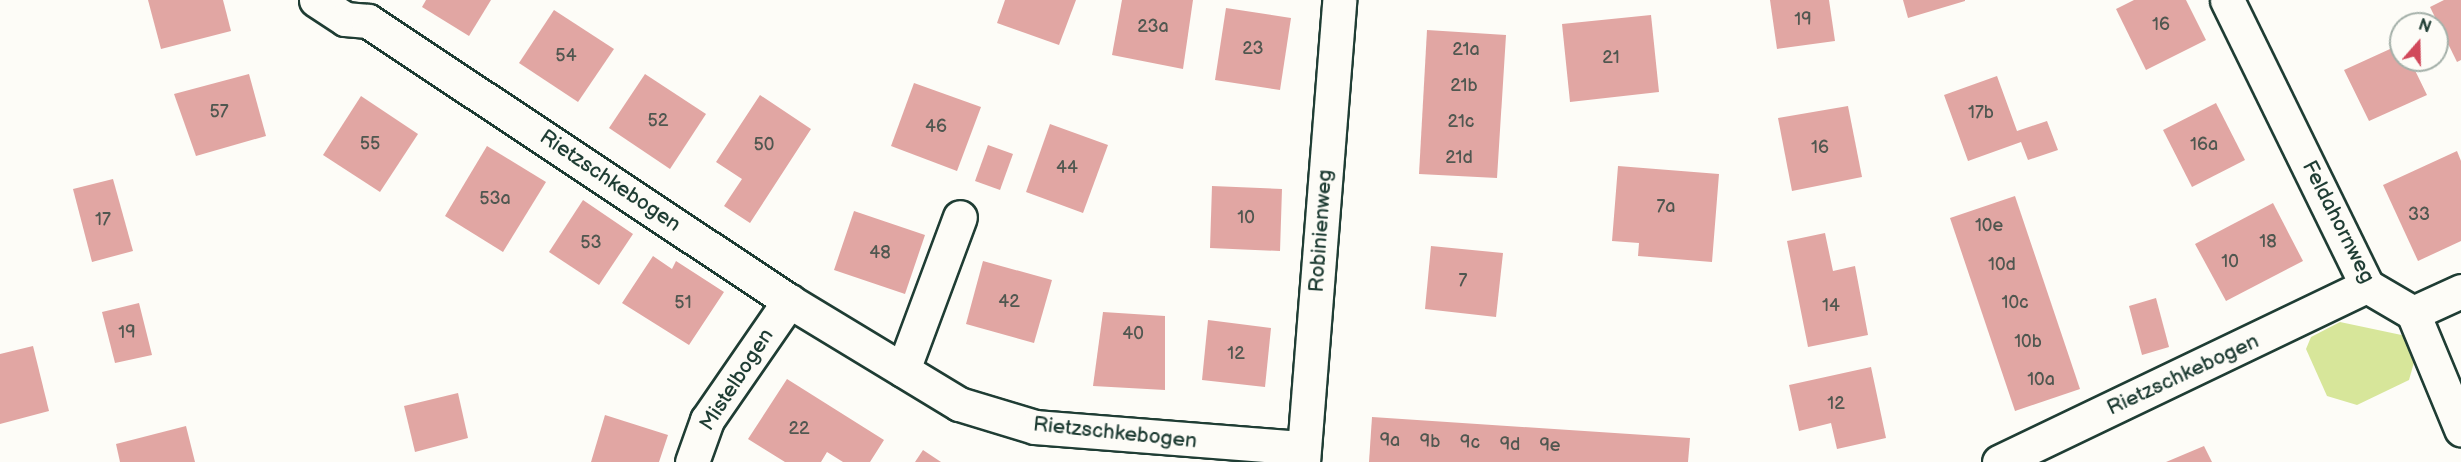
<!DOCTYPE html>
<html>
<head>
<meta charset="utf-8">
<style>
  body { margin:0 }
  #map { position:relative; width:2461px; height:462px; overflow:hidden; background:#fdfcf7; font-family:"Balsamiq Sans",sans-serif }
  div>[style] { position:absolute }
  .green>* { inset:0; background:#d7e69a }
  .building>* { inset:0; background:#e1a6a3 }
  .roads { filter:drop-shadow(2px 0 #1f3d34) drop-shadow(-2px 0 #1f3d34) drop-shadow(0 2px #1f3d34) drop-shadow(0 -2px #1f3d34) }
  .minor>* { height:33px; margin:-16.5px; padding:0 16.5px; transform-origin:16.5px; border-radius:16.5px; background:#fdfcf7 }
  span { translate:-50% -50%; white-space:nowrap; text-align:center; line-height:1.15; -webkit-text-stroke:4.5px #fdfcf7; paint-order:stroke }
  .number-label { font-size:18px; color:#505750 }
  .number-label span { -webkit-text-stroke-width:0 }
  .street-label { font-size:21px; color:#1f3d34 }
  .north { position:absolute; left:2389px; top:12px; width:60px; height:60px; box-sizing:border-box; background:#fdfcf7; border:2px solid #a4b0a9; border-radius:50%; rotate:20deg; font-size:16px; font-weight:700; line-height:24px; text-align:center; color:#1f3d34 }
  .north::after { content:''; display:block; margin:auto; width:21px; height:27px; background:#d1495b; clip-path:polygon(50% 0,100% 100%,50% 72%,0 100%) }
</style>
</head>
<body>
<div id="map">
  <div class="green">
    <div style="clip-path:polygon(2340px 322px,2411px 337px,2417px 352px,2409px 380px,2357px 405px,2327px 396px,2306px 349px,2311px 337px)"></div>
  </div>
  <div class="building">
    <div style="clip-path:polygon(148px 0,223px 0,231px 31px,161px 49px)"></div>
    <div style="clip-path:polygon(426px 0,491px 0,469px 36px,422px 7px)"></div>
    <div style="clip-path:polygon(1005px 0,1076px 0,1059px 45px,997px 23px)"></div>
    <div style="clip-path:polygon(1122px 0,1193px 0,1183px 69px,1112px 55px)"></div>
    <div style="clip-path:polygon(1770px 0,1829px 0,1835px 41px,1777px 49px)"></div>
    <div style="clip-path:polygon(1903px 0,1965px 0,1965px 1px,1908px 18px)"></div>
    <div style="clip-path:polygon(2134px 0,2186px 0,2206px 40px,2146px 70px,2116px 9px)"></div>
    <div style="clip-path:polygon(2444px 0,2461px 0,2461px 60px,2457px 62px,2430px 7px)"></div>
    <div style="clip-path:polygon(1226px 8px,1291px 18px,1280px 90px,1215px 80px)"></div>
    <div style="clip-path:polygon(554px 10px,614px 49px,578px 102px,519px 63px)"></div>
    <div style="clip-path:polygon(1651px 15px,1659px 92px,1570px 102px,1562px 24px)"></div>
    <div style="clip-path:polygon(1427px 30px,1506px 35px,1497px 178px,1419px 174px)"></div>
    <div style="clip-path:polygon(2401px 44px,2401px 60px,2410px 60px,2427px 95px,2369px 121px,2344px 70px)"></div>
    <div style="clip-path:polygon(249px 74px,266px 136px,196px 156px,174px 94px)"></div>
    <div style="clip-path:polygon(645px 74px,706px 114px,670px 169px,609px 128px)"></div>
    <div style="clip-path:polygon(1997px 76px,2017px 131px,2047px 121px,2058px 150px,2028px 160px,2021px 142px,1968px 161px,1944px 95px)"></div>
    <div style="clip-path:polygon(914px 83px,981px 107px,957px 171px,891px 146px)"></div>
    <div style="clip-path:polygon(760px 95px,811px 129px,750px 223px,724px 206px,742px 179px,716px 162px)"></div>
    <div style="clip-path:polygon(361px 96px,418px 134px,380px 192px,323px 155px)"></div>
    <div style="clip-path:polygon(2216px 103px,2245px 160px,2192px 187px,2163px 130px)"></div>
    <div style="clip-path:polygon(1848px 106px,1862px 177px,1792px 191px,1778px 118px)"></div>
    <div style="clip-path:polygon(1050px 124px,1108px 145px,1083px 213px,1026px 192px)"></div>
    <div style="clip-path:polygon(988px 145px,1013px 154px,1000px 190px,975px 181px)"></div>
    <div style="clip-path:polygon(487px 146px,546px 182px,503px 252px,445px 216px)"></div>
    <div style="clip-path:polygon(2457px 151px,2461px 161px,2461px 241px,2418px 261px,2383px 185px)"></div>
    <div style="clip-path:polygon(1618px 166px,1719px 174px,1712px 262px,1638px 256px,1639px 243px,1612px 241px)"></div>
    <div style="clip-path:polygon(113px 179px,133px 251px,92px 262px,73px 189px)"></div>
    <div style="clip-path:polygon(1212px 186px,1282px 189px,1280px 251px,1210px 248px)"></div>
    <div style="clip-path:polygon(2015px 196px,2080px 389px,2015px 411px,1950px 218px)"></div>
    <div style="clip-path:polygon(583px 200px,633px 234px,599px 285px,549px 252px)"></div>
    <div style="clip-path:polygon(2273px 203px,2303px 261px,2226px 301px,2195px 244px)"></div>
    <div style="clip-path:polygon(854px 211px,925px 235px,905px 294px,834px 270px)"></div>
    <div style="clip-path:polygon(1825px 233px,1833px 271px,1855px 266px,1868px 335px,1808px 347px,1787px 241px)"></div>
    <div style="clip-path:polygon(1431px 246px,1503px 253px,1496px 317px,1425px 309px)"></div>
    <div style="clip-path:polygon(653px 256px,672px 269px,676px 261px,724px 292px,689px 345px,622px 303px)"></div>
    <div style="clip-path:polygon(983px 261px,1052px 280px,1034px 343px,966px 324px)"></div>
    <div style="clip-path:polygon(2156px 298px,2169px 347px,2142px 355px,2129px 306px)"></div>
    <div style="clip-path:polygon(139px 303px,152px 355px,115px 363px,102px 312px)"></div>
    <div style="clip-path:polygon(1103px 312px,1165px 316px,1165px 390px,1093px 386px)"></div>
    <div style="clip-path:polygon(1208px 320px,1271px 328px,1265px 387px,1202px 380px)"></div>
    <div style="clip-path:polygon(33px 346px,49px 411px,0 424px,0 354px)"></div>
    <div style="clip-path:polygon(1871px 367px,1886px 438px,1837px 449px,1831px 423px,1799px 431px,1789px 385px)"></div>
    <div style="clip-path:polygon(787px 379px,884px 440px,870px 462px,843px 462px,827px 452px,821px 462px,785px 462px,748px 439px)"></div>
    <div style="clip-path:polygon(458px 393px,468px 438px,415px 452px,404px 406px)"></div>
    <div style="clip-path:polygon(605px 415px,668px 435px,659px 462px,591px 462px)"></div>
    <div style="clip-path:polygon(1372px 417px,1690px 438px,1688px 462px,1369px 462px)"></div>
    <div style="clip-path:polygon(186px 426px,195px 462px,120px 462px,116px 444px)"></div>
    <div style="clip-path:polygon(2204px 446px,2212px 462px,2166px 462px)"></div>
    <div style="clip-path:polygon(923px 450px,941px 462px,915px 462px)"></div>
  </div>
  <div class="roads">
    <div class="minor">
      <div style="left:316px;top:0;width:35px;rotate:33deg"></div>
      <div style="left:345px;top:19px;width:23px;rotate:5deg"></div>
      <div style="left:368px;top:21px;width:506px;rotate:33.63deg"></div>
      <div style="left:789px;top:301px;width:199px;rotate:31.2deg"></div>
      <div style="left:959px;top:404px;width:79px;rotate:16.8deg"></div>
      <div style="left:1035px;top:427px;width:269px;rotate:4.5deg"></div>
      <div style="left:2227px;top:0;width:318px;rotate:63.9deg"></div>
      <div style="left:2367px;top:286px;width:53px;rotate:30.4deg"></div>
      <div style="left:2413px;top:313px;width:126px;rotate:67.5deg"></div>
      <div style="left:2413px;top:313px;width:53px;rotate:-24.6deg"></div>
      <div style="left:903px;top:370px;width:163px;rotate:-69.6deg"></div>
      <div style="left:692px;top:462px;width:45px;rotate:-70.3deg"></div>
      <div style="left:707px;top:420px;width:145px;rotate:-55.4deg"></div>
      <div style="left:1303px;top:462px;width:463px;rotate:-85.5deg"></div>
      <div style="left:1999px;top:462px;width:408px;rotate:-25.6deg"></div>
    </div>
  </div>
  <div class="number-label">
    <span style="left:1803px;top:20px">19</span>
    <span style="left:2161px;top:25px">16</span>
    <span style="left:1153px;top:27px">23a</span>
    <span style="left:1253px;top:49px">23</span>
    <span style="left:1466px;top:50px">21a</span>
    <span style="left:566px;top:56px">54</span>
    <span style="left:1611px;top:58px">21</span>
    <span style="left:1464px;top:86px">21b</span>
    <span style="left:219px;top:112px">57</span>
    <span style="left:1981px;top:113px">17b</span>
    <span style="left:658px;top:121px">52</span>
    <span style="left:1461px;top:122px">21c</span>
    <span style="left:936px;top:127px">46</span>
    <span style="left:370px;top:144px">55</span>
    <span style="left:764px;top:145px">50</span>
    <span style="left:2204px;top:145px">16a</span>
    <span style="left:1820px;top:148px">16</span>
    <span style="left:1459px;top:158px">21d</span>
    <span style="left:1067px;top:168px">44</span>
    <span style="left:495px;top:199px">53a</span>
    <span style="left:1666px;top:207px">7a</span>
    <span style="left:2419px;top:215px">33</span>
    <span style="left:1246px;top:218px">10</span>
    <span style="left:103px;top:220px">17</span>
    <span style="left:1989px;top:226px">10e</span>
    <span style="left:2268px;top:242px">18</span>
    <span style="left:591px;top:243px">53</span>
    <span style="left:880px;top:253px">48</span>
    <span style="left:2230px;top:262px">10</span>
    <span style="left:2002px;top:265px">10d</span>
    <span style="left:1463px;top:281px">7</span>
    <span style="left:1009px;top:302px">42</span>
    <span style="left:683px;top:303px">51</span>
    <span style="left:2015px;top:303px">10c</span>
    <span style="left:1831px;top:306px">14</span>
    <span style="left:127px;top:333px">19</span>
    <span style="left:1133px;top:334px">40</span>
    <span style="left:2028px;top:342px">10b</span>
    <span style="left:1236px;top:354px">12</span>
    <span style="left:2041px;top:380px">10a</span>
    <span style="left:1836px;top:404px">12</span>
    <span style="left:799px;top:429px">22</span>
    <span style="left:1390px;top:441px">9a</span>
    <span style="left:1430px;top:442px">9b</span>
    <span style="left:1470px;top:443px">9c</span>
    <span style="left:1510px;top:445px">9d</span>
    <span style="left:1550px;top:446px">9e</span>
  </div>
  <div class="street-label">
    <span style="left:610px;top:181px;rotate:34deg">Rietzschkebogen</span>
    <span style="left:2338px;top:222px;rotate:63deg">Feldahornweg</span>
    <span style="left:1321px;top:231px;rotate:-86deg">Robinienweg</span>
    <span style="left:2183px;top:375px;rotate:-25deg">Rietzschkebogen</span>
    <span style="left:737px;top:380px;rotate:-57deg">Mistelbogen</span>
    <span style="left:1115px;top:433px;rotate:6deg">Rietzschkebogen</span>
  </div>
  <div class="north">N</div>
</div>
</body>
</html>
